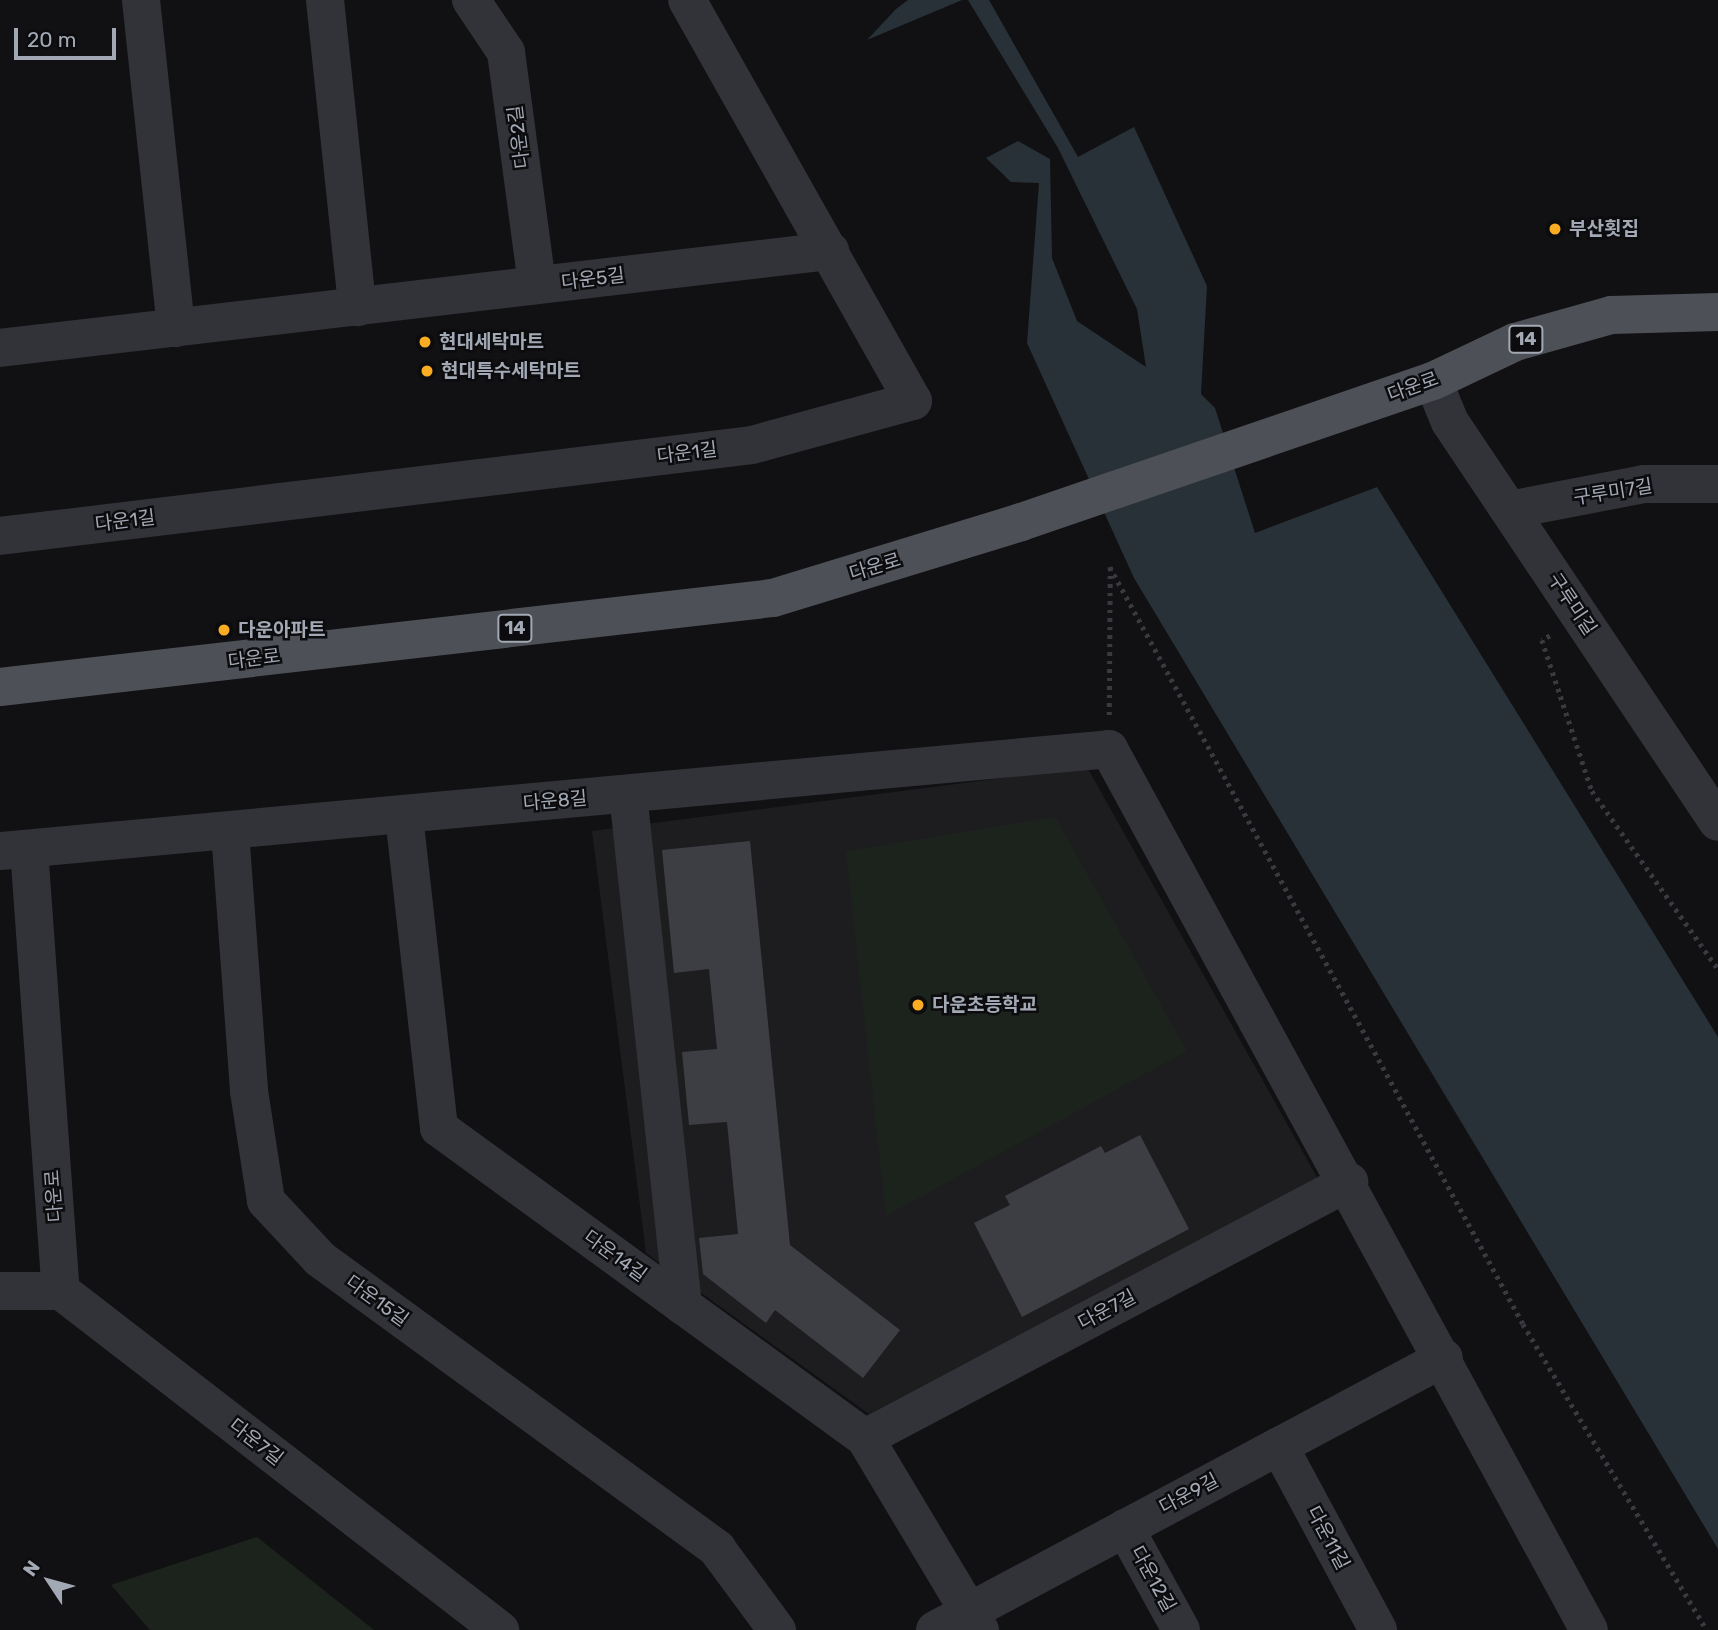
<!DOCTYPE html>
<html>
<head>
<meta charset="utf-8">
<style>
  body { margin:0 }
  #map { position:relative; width:1718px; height:1630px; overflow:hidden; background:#111113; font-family:Rubik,"Noto Sans KR",sans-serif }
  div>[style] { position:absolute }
  .built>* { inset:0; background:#1d1d20 }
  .green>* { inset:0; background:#1c231c }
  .water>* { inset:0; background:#273137 }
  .building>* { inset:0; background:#3d3e43 }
  .path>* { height:4.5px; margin-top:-2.25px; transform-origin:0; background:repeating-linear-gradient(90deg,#383a3f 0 3.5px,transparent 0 8.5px) }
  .minor>* { height:38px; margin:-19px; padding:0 19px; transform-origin:19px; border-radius:19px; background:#323338 }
  .tertiary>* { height:38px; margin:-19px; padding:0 19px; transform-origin:19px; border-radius:19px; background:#323338 }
  .primary>* { height:38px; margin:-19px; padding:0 19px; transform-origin:19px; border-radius:19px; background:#4e5057 }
  .dots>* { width:19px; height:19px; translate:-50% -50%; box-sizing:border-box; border:4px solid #0c0c0e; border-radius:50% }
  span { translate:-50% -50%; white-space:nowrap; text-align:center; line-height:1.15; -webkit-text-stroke:5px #0c0c0e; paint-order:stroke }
  .shield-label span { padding:2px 5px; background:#0c0c0e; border:2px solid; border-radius:5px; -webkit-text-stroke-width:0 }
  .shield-label { font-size:18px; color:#a2a8b4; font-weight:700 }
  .street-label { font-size:19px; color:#a2a8b4 }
  .poi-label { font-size:19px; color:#a2a8b4; font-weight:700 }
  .left { translate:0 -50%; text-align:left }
  .north { position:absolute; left:14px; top:1546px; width:70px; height:70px; -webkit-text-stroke:5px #0c0c0e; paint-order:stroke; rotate:306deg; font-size:19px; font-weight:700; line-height:28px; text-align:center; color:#a2a8b4 }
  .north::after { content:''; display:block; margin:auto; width:24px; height:32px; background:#a2a8b4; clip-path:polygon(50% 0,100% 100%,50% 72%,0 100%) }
  .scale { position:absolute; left:14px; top:28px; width:102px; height:32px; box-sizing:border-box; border:4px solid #a2a8b4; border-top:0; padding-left:9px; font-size:21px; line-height:24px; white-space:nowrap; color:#a2a8b4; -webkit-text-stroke:5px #0c0c0e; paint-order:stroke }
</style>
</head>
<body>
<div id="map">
  <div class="built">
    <div style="clip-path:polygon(1087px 767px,1318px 1179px,869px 1414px,646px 1253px,592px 831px)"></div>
  </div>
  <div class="green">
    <div style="clip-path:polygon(1055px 817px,1187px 1051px,886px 1216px,846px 851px)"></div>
    <div style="clip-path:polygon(257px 1537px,374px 1630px,150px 1630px,111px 1585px)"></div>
  </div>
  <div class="water">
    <div style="clip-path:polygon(908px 0,962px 0,867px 40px,896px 9px)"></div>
    <div style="clip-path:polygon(968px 0,989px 0,1078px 157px,1134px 127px,1207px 286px,1201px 394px,1215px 408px,1255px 533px,1377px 487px,1718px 1037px,1718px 1549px,1134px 578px,1027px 343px,1039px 183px,1011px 182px,986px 158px,1018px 141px,1050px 159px,1052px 258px,1077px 321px,1146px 367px,1137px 309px,1058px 148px)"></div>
  </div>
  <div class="building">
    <div style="clip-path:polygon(750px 841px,790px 1245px,900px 1330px,863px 1378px,775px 1310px,766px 1323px,703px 1274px,699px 1238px,738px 1234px,727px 1122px,689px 1125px,682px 1052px,717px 1049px,709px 969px,674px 973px,662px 850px)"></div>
    <div style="clip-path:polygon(1140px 1135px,1189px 1229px,1022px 1317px,974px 1223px,1010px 1205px,1005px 1196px,1101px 1146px,1105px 1153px)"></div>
  </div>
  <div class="path">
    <div style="left:1550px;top:636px;width:9px;rotate:153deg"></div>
    <div style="left:1542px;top:640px;width:159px;rotate:71.7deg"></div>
    <div style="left:1592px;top:791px;width:218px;rotate:54.7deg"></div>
    <div style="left:1109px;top:715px;width:148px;rotate:-89.6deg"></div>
    <div style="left:1110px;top:567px;width:862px;rotate:61.38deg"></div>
    <div style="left:1523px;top:1324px;width:357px;rotate:59deg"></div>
  </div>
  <div class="minor">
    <div style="left:141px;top:0;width:330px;rotate:83.9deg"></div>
    <div style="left:325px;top:0;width:309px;rotate:84deg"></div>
    <div style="left:471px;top:0;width:63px;rotate:56.1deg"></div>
    <div style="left:506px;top:52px;width:235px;rotate:82.4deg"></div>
    <div style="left:0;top:348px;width:836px;rotate:-6.67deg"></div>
    <div style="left:1509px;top:510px;width:137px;rotate:-10.9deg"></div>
    <div style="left:1644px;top:484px;width:74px"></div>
    <div style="left:0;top:536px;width:757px;rotate:-6.9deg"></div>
    <div style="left:752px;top:445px;width:167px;rotate:-15.3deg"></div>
    <div style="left:913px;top:401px;width:460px;rotate:-119.4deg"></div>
    <div style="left:628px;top:794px;width:515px;rotate:83.87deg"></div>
    <div style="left:404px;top:816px;width:314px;rotate:83.6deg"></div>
    <div style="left:439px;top:1128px;width:527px;rotate:36.04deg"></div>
    <div style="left:865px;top:1438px;width:224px;rotate:59.1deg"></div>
    <div style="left:230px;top:831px;width:261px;rotate:85.8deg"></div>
    <div style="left:249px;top:1091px;width:111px;rotate:81.2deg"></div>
    <div style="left:266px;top:1201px;width:79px;rotate:47deg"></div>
    <div style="left:320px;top:1259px;width:492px;rotate:36.1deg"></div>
    <div style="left:717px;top:1549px;width:101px;rotate:53.5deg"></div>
    <div style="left:29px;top:849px;width:443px;rotate:85.9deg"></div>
    <div style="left:0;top:851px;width:1114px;rotate:-5.25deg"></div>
    <div style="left:1109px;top:749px;width:1003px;rotate:61.42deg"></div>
    <div style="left:0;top:1291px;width:61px"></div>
    <div style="left:61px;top:1291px;width:555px;rotate:37.68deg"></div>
    <div style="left:865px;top:1438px;width:548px;rotate:-27.88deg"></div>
    <div style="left:1279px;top:1446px;width:209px;rotate:61.7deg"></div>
    <div style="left:1125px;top:1528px;width:116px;rotate:61.2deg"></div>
    <div style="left:935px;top:1630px;width:577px;rotate:-28.12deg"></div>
  </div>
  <div class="tertiary">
    <div style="left:1433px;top:381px;width:44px;rotate:67.5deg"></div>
    <div style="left:1450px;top:422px;width:481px;rotate:56.2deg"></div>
  </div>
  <div class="primary">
    <div style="left:0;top:687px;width:778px;rotate:-6.57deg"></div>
    <div style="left:773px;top:598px;width:259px;rotate:-17deg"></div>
    <div style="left:1021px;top:522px;width:435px;rotate:-18.9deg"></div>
    <div style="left:1433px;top:381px;width:91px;rotate:-25.4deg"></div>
    <div style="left:1515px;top:342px;width:100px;rotate:-15.7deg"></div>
    <div style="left:1611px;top:315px;width:107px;rotate:-1.6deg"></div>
  </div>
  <div class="dots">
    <div style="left:1555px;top:229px;background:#faac22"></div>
    <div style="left:425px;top:342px;background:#faac22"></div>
    <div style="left:427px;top:371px;background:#faac22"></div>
    <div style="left:224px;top:630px;background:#faac22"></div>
    <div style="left:918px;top:1005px;background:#faac22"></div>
  </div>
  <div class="shield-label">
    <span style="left:1526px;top:339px">14</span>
    <span style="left:515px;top:628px">14</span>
  </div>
  <div class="street-label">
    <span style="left:519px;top:137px;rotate:-97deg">다운2길</span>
    <span style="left:593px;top:279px;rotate:-7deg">다운5길</span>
    <span style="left:1413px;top:387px;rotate:-20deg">다운로</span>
    <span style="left:687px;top:453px;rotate:-7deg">다운1길</span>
    <span style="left:1613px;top:492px;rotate:-9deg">구루미7길</span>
    <span style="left:125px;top:521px;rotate:-7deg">다운1길</span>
    <span style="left:875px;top:567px;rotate:-17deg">다운로</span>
    <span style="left:1572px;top:604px;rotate:56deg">구루미길</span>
    <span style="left:254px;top:659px;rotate:-7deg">다운로</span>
    <span style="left:555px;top:801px;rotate:-5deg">다운8길</span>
    <span style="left:54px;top:1196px;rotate:-94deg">다운로</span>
    <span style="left:615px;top:1256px;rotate:36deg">다운14길</span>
    <span style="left:377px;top:1301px;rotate:36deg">다운15길</span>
    <span style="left:1107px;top:1310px;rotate:-28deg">다운7길</span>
    <span style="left:256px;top:1442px;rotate:38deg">다운7길</span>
    <span style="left:1189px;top:1494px;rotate:-28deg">다운9길</span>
    <span style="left:1328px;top:1538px;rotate:62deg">다운11길</span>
    <span style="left:1153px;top:1579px;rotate:61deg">다운12길</span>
  </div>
  <div class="poi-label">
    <span class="left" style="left:1569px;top:229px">부산횟집</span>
    <span class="left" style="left:439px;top:342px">현대세탁마트</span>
    <span class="left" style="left:441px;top:371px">현대특수세탁마트</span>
    <span class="left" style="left:238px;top:630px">다운아파트</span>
    <span class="left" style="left:932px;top:1005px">다운초등학교</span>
  </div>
  <div class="north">N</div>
  <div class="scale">20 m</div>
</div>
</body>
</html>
